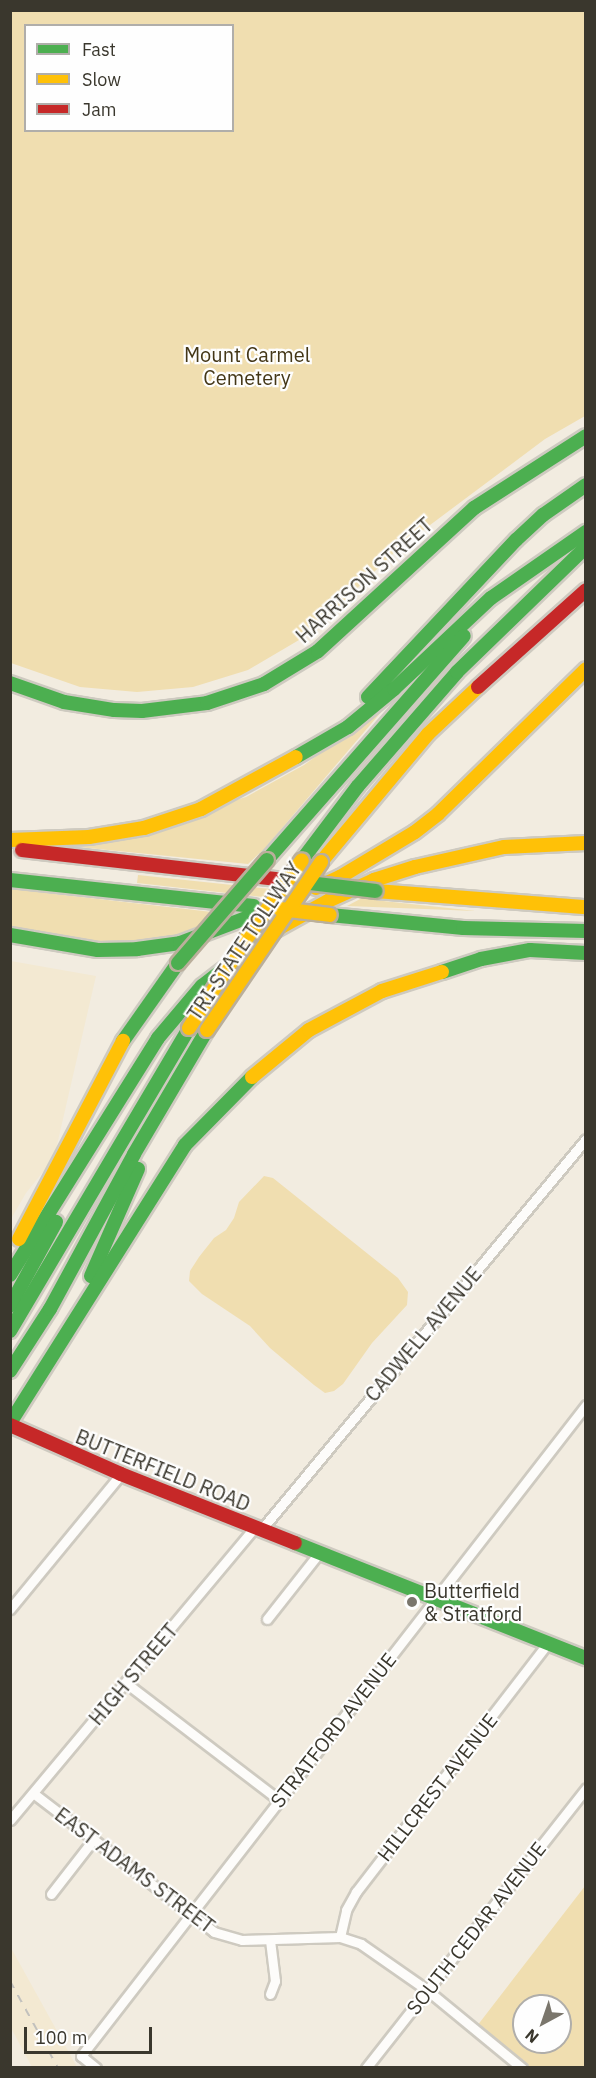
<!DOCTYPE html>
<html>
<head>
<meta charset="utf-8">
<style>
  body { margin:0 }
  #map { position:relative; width:596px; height:2078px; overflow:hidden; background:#f2ece0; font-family:"IBM Plex Sans",sans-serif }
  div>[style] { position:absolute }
  .built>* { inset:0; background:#f3e9d2 }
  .green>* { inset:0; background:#f0deb0 }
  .roads { filter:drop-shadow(2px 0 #cecac0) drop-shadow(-2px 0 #cecac0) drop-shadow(0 2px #cecac0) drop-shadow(0 -2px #cecac0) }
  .street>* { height:9px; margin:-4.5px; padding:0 4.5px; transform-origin:4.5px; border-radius:4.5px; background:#fdfcfa }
  .fast>* { height:14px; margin:-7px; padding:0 7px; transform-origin:7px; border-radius:7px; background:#4caf50 }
  .slow>* { height:14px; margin:-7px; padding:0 7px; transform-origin:7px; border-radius:7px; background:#ffc107 }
  .jam>* { height:14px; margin:-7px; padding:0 7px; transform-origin:7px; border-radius:7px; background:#c62828 }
  .rail>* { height:2px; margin-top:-1px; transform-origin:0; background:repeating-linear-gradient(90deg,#c2c1bd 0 8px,transparent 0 16px) }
  .bridges { filter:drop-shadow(2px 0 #baaf9b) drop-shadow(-2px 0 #baaf9b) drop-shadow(0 2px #baaf9b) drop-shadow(0 -2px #baaf9b) }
  .fast-bridge>* { height:14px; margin:-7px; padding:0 7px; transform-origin:7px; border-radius:7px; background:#4caf50 }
  .slow-bridge>* { height:14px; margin:-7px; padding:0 7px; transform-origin:7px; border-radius:7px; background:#ffc107 }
  .dots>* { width:16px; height:16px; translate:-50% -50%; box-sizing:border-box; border:3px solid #fefefe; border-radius:50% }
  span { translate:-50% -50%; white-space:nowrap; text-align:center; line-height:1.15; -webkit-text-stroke:4.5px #fefefe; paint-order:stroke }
  .park-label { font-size:20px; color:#443717 }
  .street-label { font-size:20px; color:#3a372d }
  .poi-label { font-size:20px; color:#3a372d }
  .left { translate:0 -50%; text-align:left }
  .frame { position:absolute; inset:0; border:12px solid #3a372d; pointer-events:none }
  .legend { position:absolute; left:24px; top:24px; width:210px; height:108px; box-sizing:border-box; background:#fefefe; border:2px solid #b0aeaa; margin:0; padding:8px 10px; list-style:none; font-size:18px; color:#3a372d }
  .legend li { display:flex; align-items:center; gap:12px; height:30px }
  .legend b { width:30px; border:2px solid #b0aeaa }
  .north { position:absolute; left:512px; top:1994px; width:60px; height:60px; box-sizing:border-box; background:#fefefe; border:2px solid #b0aeaa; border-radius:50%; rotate:220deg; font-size:16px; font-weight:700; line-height:24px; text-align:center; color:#3a372d }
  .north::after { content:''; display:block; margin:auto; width:21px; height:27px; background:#7a766c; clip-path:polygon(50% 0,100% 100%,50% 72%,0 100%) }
  .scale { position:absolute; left:24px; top:2027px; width:128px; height:27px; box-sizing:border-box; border:3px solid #3a372d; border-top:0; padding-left:8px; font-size:18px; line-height:21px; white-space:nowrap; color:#3a372d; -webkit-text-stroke:4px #fefefe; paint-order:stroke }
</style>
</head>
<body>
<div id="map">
  <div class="built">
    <div style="clip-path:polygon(11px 961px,96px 976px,54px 1158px,26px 1193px,11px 1219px)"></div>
    <div style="clip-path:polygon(10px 1946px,77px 2067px,32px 2067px,11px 2028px)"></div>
  </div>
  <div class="green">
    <div style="clip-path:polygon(evenodd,11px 10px,585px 11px,585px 416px,545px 439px,398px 549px,325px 619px,299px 640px,248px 670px,193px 687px,137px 692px,80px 687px,11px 663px,11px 10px,26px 26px,232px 26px,232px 130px,26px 130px,26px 26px)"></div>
    <div style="clip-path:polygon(388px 704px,265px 848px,248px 864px,78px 847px,246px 797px,304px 765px)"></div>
    <div style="clip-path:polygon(138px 875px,290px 891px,273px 898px,137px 883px)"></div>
    <div style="clip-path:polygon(11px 889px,212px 912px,192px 933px,132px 942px,83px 941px,11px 928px)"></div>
    <div style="clip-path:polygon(362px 898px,383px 901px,476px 911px,347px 906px)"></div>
    <div style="clip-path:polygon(264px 1176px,273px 1178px,398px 1278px,408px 1292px,407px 1305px,372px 1343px,343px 1384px,334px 1391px,325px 1393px,314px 1385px,270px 1348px,250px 1326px,202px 1294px,189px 1281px,190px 1271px,199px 1257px,214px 1238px,226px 1230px,234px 1218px,239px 1202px)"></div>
    <div style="clip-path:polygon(evenodd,585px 1886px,585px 2067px,529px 2067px,477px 2026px,585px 1886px,524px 2006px,560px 2006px,560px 2042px,524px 2042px,524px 2006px)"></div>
  </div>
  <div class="roads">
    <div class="street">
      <div style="left:261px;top:1530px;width:508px;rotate:-50.27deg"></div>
      <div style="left:10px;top:1609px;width:175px;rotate:-50.6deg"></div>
      <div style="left:267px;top:1619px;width:84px;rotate:-51.8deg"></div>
      <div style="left:126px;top:1683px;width:193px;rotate:37.4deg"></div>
      <div style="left:33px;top:1793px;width:228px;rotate:37.5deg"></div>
      <div style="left:214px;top:1932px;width:29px;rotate:16deg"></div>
      <div style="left:242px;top:1940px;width:98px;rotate:-1.8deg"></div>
      <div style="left:340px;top:1937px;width:22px;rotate:18deg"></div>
      <div style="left:361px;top:1944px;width:80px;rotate:34.9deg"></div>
      <div style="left:427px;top:1990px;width:123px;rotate:39.4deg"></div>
      <div style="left:10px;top:1820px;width:381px;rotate:-50.1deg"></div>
      <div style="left:51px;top:1894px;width:68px;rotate:-52.1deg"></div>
      <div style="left:340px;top:1937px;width:28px;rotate:-77deg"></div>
      <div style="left:346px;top:1910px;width:21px;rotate:-61deg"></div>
      <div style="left:356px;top:1892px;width:314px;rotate:-52.4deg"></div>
      <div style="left:270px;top:1994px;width:14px;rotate:-69deg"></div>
      <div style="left:275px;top:1981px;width:41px;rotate:-97deg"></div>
      <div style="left:96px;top:2068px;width:19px;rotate:-141deg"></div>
      <div style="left:81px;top:2056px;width:824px;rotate:-52.2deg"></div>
      <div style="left:366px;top:2068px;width:356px;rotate:-51.8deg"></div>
    </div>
    <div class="fast">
      <div style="left:10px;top:683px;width:57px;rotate:19.4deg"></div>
      <div style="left:64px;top:702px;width:51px;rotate:9.1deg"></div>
      <div style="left:114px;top:710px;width:28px;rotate:2deg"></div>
      <div style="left:142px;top:711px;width:65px;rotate:-7deg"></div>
      <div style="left:207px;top:703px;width:60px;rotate:-18.4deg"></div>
      <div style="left:264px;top:684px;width:63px;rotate:-31.4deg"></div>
      <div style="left:318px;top:651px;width:212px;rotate:-42.5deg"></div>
      <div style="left:474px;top:508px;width:133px;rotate:-32.7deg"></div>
      <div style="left:368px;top:697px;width:216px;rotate:-46.7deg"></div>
      <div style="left:516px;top:540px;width:37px;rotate:-43deg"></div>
      <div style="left:543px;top:515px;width:52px;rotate:-34.9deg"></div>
      <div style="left:296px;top:757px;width:60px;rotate:-30deg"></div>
      <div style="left:348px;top:727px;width:60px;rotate:-39.6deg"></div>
      <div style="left:394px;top:689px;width:133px;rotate:-43.2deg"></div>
      <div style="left:491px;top:598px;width:116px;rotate:-34.8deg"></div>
      <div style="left:267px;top:860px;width:298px;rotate:-48.7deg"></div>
      <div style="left:302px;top:860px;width:93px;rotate:-52.9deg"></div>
      <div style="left:358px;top:786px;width:151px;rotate:-49deg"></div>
      <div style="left:457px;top:672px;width:180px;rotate:-44.1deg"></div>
      <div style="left:10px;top:880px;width:245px;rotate:6.1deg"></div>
      <div style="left:330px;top:915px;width:134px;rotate:5.6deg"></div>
      <div style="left:463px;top:928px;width:123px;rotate:1.4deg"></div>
      <div style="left:10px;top:935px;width:89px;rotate:9.7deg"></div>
      <div style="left:98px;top:950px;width:39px;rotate:-1deg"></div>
      <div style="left:137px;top:949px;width:43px;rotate:-7.9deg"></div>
      <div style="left:180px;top:943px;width:98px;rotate:-20.8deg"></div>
      <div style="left:442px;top:972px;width:41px;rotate:-18.4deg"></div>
      <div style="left:481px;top:959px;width:50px;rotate:-10.4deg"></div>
      <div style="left:530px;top:950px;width:56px;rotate:3.1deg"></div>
      <div style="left:123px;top:1041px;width:95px;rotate:-54.8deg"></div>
      <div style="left:10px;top:1275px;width:279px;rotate:-58deg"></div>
      <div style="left:158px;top:1038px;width:68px;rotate:-49.8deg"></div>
      <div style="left:202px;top:986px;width:86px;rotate:-37.9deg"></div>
      <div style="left:91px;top:1276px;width:117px;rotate:-66.3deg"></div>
      <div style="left:10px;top:1306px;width:96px;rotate:-61.3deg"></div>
      <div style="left:10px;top:1331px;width:352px;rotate:-59.4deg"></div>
      <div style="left:10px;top:1371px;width:74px;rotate:-57.2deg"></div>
      <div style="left:50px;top:1309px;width:176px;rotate:-61.5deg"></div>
      <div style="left:134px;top:1154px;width:144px;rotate:-59.5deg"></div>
      <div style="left:10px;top:1423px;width:328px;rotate:-57.8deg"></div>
      <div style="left:185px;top:1145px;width:95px;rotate:-45.4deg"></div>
      <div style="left:295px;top:1543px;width:313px;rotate:21.6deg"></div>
    </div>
    <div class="slow">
      <div style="left:10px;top:840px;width:79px;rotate:-2.2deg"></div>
      <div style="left:89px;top:837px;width:56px;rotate:-9.3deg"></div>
      <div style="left:144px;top:828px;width:60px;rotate:-18.4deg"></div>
      <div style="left:201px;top:809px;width:108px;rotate:-28.7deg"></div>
      <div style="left:321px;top:862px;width:167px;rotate:-50.1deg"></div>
      <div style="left:428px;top:734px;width:69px;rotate:-43.2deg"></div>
      <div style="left:316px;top:888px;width:26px;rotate:-25deg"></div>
      <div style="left:340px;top:877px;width:87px;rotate:-31deg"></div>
      <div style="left:415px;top:832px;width:29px;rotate:-38deg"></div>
      <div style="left:438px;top:814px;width:207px;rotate:-44.4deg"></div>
      <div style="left:376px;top:891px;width:211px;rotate:4.4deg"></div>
      <div style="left:270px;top:933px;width:66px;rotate:-28.9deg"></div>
      <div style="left:328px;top:901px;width:51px;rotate:-24.5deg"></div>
      <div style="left:374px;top:880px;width:43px;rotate:-17.6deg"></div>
      <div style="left:415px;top:867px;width:91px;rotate:-12.7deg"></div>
      <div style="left:504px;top:847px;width:82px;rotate:-2.8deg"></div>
      <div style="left:252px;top:1077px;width:74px;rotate:-39.5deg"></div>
      <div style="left:309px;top:1030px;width:83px;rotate:-28.1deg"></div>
      <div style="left:382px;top:991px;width:63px;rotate:-17.6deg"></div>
      <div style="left:19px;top:1239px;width:224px;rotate:-62.3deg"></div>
    </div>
    <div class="jam">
      <div style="left:478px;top:687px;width:145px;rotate:-41.9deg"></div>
      <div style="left:22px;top:850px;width:281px;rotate:6.5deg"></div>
      <div style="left:10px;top:1425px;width:121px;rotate:23.8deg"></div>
      <div style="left:121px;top:1474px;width:187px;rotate:21.6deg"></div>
    </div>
  </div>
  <div class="rail">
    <div style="left:10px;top:1981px;width:99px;rotate:61.1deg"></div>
  </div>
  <div class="bridges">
    <div class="fast-bridge">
      <div style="left:309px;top:883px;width:67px;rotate:6.8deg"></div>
      <div style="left:178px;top:963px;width:136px;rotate:-49.2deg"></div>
    </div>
    <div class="slow-bridge">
      <div style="left:280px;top:909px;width:50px;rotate:6.8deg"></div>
      <div style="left:189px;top:1028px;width:102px;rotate:-57.4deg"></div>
      <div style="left:244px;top:942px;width:100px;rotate:-54.7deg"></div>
      <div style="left:207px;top:1030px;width:203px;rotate:-55.8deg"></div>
    </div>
  </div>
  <div class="dots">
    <div style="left:412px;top:1602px;background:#7a766c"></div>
  </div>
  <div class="park-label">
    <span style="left:247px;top:366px">Mount Carmel<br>Cemetery</span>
  </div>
  <div class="street-label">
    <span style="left:364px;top:580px;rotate:-42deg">HARRISON STREET</span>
    <span style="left:244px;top:941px;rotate:-56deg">TRI-STATE TOLLWAY</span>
    <span style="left:423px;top:1334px;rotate:-50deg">CADWELL AVENUE</span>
    <span style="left:163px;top:1470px;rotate:22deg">BUTTERFIELD ROAD</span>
    <span style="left:133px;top:1674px;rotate:-50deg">HIGH STREET</span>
    <span style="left:333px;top:1730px;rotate:-52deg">STRATFORD AVENUE</span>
    <span style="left:437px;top:1787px;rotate:-52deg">HILLCREST AVENUE</span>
    <span style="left:135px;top:1870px;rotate:37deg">EAST ADAMS STREET</span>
    <span style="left:476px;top:1928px;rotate:-52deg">SOUTH CEDAR AVENUE</span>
  </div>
  <div class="poi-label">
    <span class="left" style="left:424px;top:1602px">Butterfield<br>&amp; Stratford</span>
  </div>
  <div class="frame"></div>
  <ul class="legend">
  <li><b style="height:8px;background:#4caf50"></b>Fast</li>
  <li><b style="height:8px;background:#ffc107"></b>Slow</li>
  <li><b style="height:8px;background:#c62828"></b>Jam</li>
  </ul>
  <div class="north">N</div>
  <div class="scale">100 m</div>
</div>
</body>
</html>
